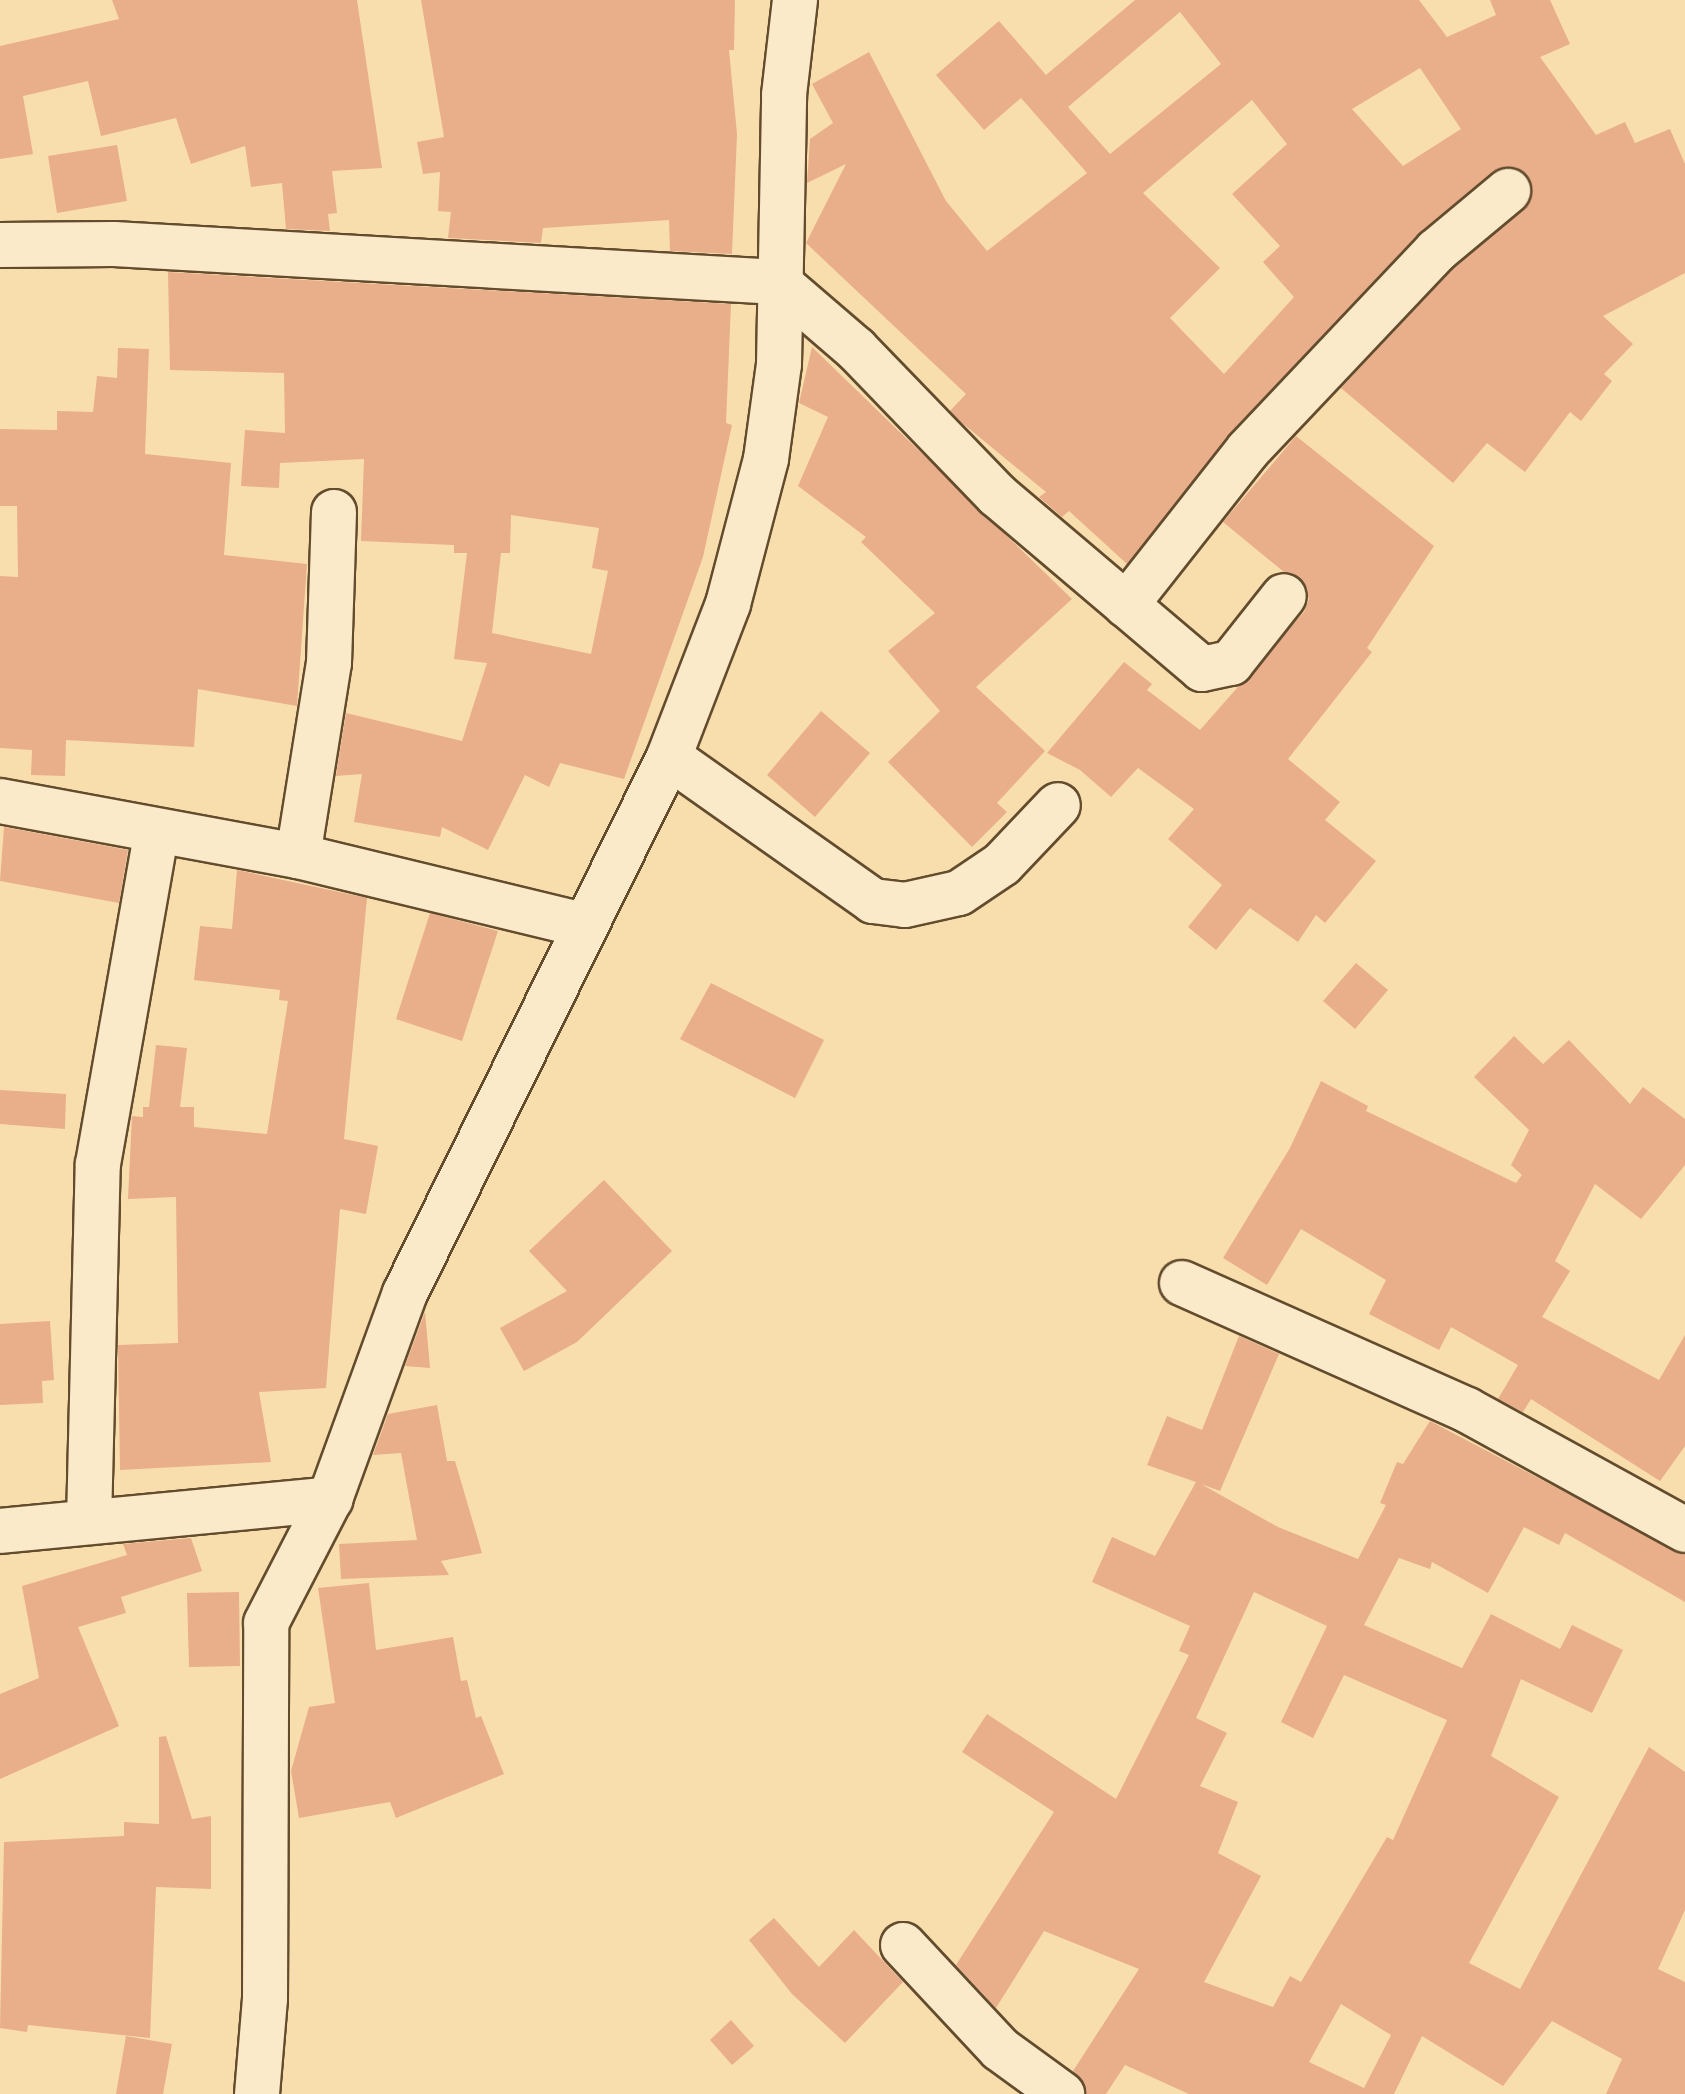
<!DOCTYPE html>
<html>
<head>
<meta charset="utf-8">
<style>
  body { margin:0 }
  #map { position:relative; width:1685px; height:2094px; overflow:hidden; background:#f9dead; font-family:"Libre Bodoni",serif }
  div>[style] { position:absolute }
  .building>* { inset:0; background:#e9ae8a }
  .roads { filter:drop-shadow(2px 0 #634c2e) drop-shadow(-2px 0 #634c2e) drop-shadow(0 2px #634c2e) drop-shadow(0 -2px #634c2e) }
  .minor>* { height:44px; margin:-22px; padding:0 22px; transform-origin:22px; border-radius:22px; background:#fbeaca }
  span { translate:-50% -50%; white-space:nowrap; text-align:center; line-height:1.15; -webkit-text-stroke:8px #fbeaca; paint-order:stroke }
</style>
</head>
<body>
<div id="map">
  <div class="building">
    <div style="clip-path:polygon(112px 0,357px 0,382px 168px,332px 171px,337px 213px,328px 214px,330px 231px,286px 229px,282px 183px,251px 187px,245px 146px,191px 164px,176px 118px,101px 136px,88px 81px,23px 96px,33px 154px,0 159px,0 46px,119px 19px)"></div>
    <div style="clip-path:polygon(421px 0,735px 0,734px 50px,729px 50px,737px 134px,732px 254px,670px 251px,669px 220px,543px 228px,541px 243px,448px 238px,451px 212px,438px 211px,440px 172px,423px 174px,417px 142px,444px 137px)"></div>
    <div style="clip-path:polygon(evenodd,1135px 0,1419px 0,1447px 37px,1496px 15px,1490px 0,1550px 0,1570px 44px,1540px 57px,1596px 135px,1625px 122px,1635px 143px,1670px 129px,1685px 164px,1685px 273px,1603px 316px,1633px 344px,1604px 374px,1612px 381px,1581px 421px,1570px 412px,1525px 472px,1487px 443px,1453px 483px,1341px 388px,1453px 269px,1531px 200px,1527px 174px,1516px 167px,1493px 171px,1418px 234px,1230px 433px,1127px 564px,1069px 511px,1062px 517px,1039px 497px,1046px 492px,961px 422px,950px 411px,966px 394px,806px 243px,846px 164px,807px 183px,810px 139px,833px 123px,812px 84px,869px 52px,946px 201px,987px 251px,1087px 173px,1021px 98px,984px 130px,936px 75px,999px 21px,1046px 75px,1135px 0,1180px 12px,1221px 64px,1110px 154px,1068px 107px,1180px 12px,1135px 0,1420px 68px,1461px 129px,1403px 166px,1352px 109px,1420px 68px,1135px 0,1252px 100px,1287px 144px,1232px 194px,1280px 246px,1263px 262px,1294px 297px,1224px 374px,1170px 318px,1220px 268px,1143px 193px,1252px 100px)"></div>
    <div style="clip-path:polygon(117px 145px,127px 201px,57px 213px,48px 156px)"></div>
    <div style="clip-path:polygon(evenodd,168px 272px,731px 304px,726px 423px,732px 425px,703px 557px,624px 779px,560px 763px,549px 787px,525px 775px,488px 850px,442px 827px,440px 837px,354px 822px,362px 774px,336px 776px,346px 713px,462px 741px,487px 663px,454px 659px,467px 553px,454px 553px,454px 545px,361px 541px,364px 459px,280px 463px,279px 488px,241px 486px,245px 430px,285px 433px,284px 373px,170px 370px,168px 272px,511px 515px,599px 528px,592px 568px,608px 571px,591px 654px,492px 633px,501px 553px,510px 553px,511px 515px)"></div>
    <div style="clip-path:polygon(812px 347px,1072px 599px,976px 687px,1045px 751px,997px 803px,1007px 812px,972px 847px,888px 762px,940px 711px,888px 651px,935px 613px,861px 542px,866px 537px,798px 486px,828px 417px,799px 403px)"></div>
    <div style="clip-path:polygon(118px 348px,149px 349px,145px 454px,231px 463px,224px 555px,307px 564px,297px 706px,198px 689px,194px 747px,66px 740px,65px 776px,31px 775px,32px 750px,0 748px,0 576px,18px 577px,17px 506px,0 506px,0 429px,57px 430px,57px 411px,93px 412px,97px 376px,117px 378px)"></div>
    <div style="clip-path:polygon(1296px 436px,1434px 546px,1367px 648px,1372px 652px,1288px 759px,1340px 802px,1325px 820px,1376px 861px,1325px 923px,1316px 915px,1298px 942px,1250px 908px,1216px 950px,1188px 927px,1222px 885px,1168px 839px,1194px 809px,1138px 768px,1111px 797px,1080px 770px,1047px 753px,1124px 662px,1152px 684px,1147px 690px,1200px 730px,1304px 612px,1309px 599px,1300px 577px,1284px 572px,1223px 522px)"></div>
    <div style="clip-path:polygon(821px 711px,870px 753px,815px 817px,767px 775px)"></div>
    <div style="clip-path:polygon(4px 827px,128px 850px,119px 903px,0 881px)"></div>
    <div style="clip-path:polygon(237px 870px,367px 898px,344px 1139px,378px 1146px,366px 1214px,340px 1209px,326px 1388px,259px 1392px,271px 1462px,120px 1470px,118px 1345px,178px 1343px,176px 1197px,128px 1199px,132px 1116px,143px 1117px,143px 1107px,149px 1107px,156px 1045px,187px 1048px,180px 1107px,194px 1107px,194px 1127px,267px 1134px,288px 1001px,279px 1000px,280px 990px,194px 980px,200px 926px,232px 929px)"></div>
    <div style="clip-path:polygon(430px 913px,498px 931px,462px 1041px,396px 1019px)"></div>
    <div style="clip-path:polygon(1356px 963px,1388px 990px,1355px 1029px,1323px 1001px)"></div>
    <div style="clip-path:polygon(711px 983px,824px 1040px,795px 1098px,680px 1039px)"></div>
    <div style="clip-path:polygon(1514px 1036px,1543px 1064px,1569px 1040px,1630px 1104px,1643px 1087px,1685px 1119px,1685px 1165px,1641px 1219px,1595px 1184px,1555px 1261px,1570px 1271px,1542px 1317px,1659px 1380px,1685px 1335px,1685px 1446px,1660px 1481px,1531px 1399px,1523px 1412px,1498px 1399px,1518px 1365px,1451px 1327px,1439px 1350px,1369px 1314px,1386px 1280px,1301px 1229px,1267px 1285px,1223px 1258px,1290px 1148px,1321px 1081px,1368px 1106px,1366px 1111px,1516px 1183px,1522px 1175px,1511px 1165px,1529px 1130px,1474px 1077px)"></div>
    <div style="clip-path:polygon(0 1090px,66px 1094px,65px 1129px,0 1124px)"></div>
    <div style="clip-path:polygon(604px 1180px,672px 1251px,577px 1342px,524px 1371px,500px 1328px,567px 1291px,529px 1251px)"></div>
    <div style="clip-path:polygon(425px 1312px,430px 1368px,405px 1366px)"></div>
    <div style="clip-path:polygon(50px 1321px,54px 1380px,42px 1381px,43px 1403px,0 1405px,0 1324px)"></div>
    <div style="clip-path:polygon(evenodd,1239px 1336px,1279px 1354px,1220px 1491px,1201px 1484px,1278px 1527px,1358px 1559px,1386px 1505px,1380px 1503px,1397px 1462px,1403px 1464px,1430px 1421px,1685px 1555px,1685px 1602px,1565px 1533px,1559px 1545px,1524px 1527px,1488px 1593px,1432px 1562px,1430px 1569px,1399px 1558px,1364px 1625px,1462px 1668px,1491px 1614px,1560px 1649px,1572px 1625px,1623px 1650px,1592px 1713px,1521px 1679px,1491px 1756px,1559px 1797px,1469px 1963px,1520px 1989px,1649px 1747px,1685px 1772px,1685px 1910px,1658px 1969px,1685px 1982px,1685px 2094px,1606px 2094px,1622px 2059px,1552px 2021px,1503px 2086px,1422px 2036px,1394px 2094px,1189px 2094px,1125px 2065px,1106px 2094px,1087px 2094px,1073px 2071px,1139px 1969px,1044px 1931px,996px 2008px,956px 1965px,1054px 1812px,962px 1752px,987px 1714px,1116px 1799px,1189px 1655px,1179px 1651px,1190px 1626px,1092px 1582px,1112px 1537px,1155px 1556px,1196px 1482px,1147px 1465px,1167px 1416px,1202px 1430px,1239px 1336px,1254px 1592px,1327px 1626px,1281px 1722px,1313px 1738px,1344px 1675px,1447px 1720px,1393px 1840px,1387px 1837px,1301px 1982px,1290px 1976px,1273px 2007px,1204px 1982px,1261px 1876px,1218px 1853px,1238px 1802px,1200px 1786px,1227px 1733px,1196px 1718px,1254px 1592px,1239px 1336px,1341px 2004px,1391px 2035px,1364px 2088px,1309px 2062px,1341px 2004px)"></div>
    <div style="clip-path:polygon(437px 1405px,447px 1461px,455px 1461px,482px 1553px,441px 1561px,449px 1575px,341px 1579px,339px 1544px,417px 1540px,401px 1453px,373px 1455px,388px 1414px)"></div>
    <div style="clip-path:polygon(191px 1538px,202px 1571px,121px 1597px,126px 1613px,78px 1627px,119px 1726px,0 1779px,0 1694px,39px 1678px,22px 1586px,127px 1555px,123px 1544px)"></div>
    <div style="clip-path:polygon(369px 1583px,376px 1650px,453px 1637px,461px 1681px,467px 1680px,476px 1718px,481px 1716px,504px 1774px,396px 1818px,390px 1802px,299px 1818px,291px 1771px,309px 1707px,335px 1703px,318px 1588px)"></div>
    <div style="clip-path:polygon(239px 1592px,240px 1666px,189px 1667px,187px 1593px)"></div>
    <div style="clip-path:polygon(166px 1736px,192px 1819px,211px 1816px,211px 1889px,156px 1887px,150px 2038px,28px 2025px,27px 2032px,0 2028px,4px 1842px,124px 1836px,124px 1822px,159px 1824px,159px 1737px)"></div>
    <div style="clip-path:polygon(774px 1918px,819px 1967px,854px 1930px,903px 1982px,845px 2043px,792px 1994px,749px 1940px)"></div>
    <div style="clip-path:polygon(731px 2020px,754px 2046px,732px 2065px,710px 2040px)"></div>
    <div style="clip-path:polygon(126px 2036px,172px 2044px,163px 2094px,116px 2094px)"></div>
  </div>
  <div class="roads">
    <div class="minor">
      <div style="left:0;top:245px;width:114px;rotate:-0.5deg"></div>
      <div style="left:114px;top:244px;width:665px;rotate:3.28deg"></div>
      <div style="left:778px;top:282px;width:103px;rotate:40.7deg"></div>
      <div style="left:856px;top:349px;width:203px;rotate:46deg"></div>
      <div style="left:997px;top:495px;width:269px;rotate:40.3deg"></div>
      <div style="left:1202px;top:669px;width:30px;rotate:-12deg"></div>
      <div style="left:1231px;top:663px;width:85px;rotate:-51.7deg"></div>
      <div style="left:1126px;top:605px;width:197px;rotate:-51.8deg"></div>
      <div style="left:1248px;top:450px;width:274px;rotate:-46.6deg"></div>
      <div style="left:1436px;top:251px;width:94px;rotate:-39.8deg"></div>
      <div style="left:669px;top:757px;width:250px;rotate:35.2deg"></div>
      <div style="left:873px;top:901px;width:32px;rotate:7deg"></div>
      <div style="left:905px;top:905px;width:55px;rotate:-12.5deg"></div>
      <div style="left:959px;top:893px;width:52px;rotate:-34deg"></div>
      <div style="left:1002px;top:864px;width:81px;rotate:-46.5deg"></div>
      <div style="left:0;top:801px;width:303px;rotate:10.5deg"></div>
      <div style="left:298px;top:856px;width:294px;rotate:13.6deg"></div>
      <div style="left:298px;top:856px;width:195px;rotate:-80.9deg"></div>
      <div style="left:329px;top:663px;width:151px;rotate:-88.1deg"></div>
      <div style="left:1182px;top:1283px;width:312px;rotate:24deg"></div>
      <div style="left:1467px;top:1410px;width:249px;rotate:28.8deg"></div>
      <div style="left:89px;top:1522px;width:358px;rotate:-88.6deg"></div>
      <div style="left:98px;top:1164px;width:338px;rotate:-80deg"></div>
      <div style="left:0;top:1531px;width:332px;rotate:-5.5deg"></div>
      <div style="left:903px;top:1945px;width:142px;rotate:47deg"></div>
      <div style="left:1000px;top:2049px;width:77px;rotate:36deg"></div>
      <div style="left:257px;top:2094px;width:95px;rotate:-85.2deg"></div>
      <div style="left:265px;top:1999px;width:376px;rotate:-89.8deg"></div>
      <div style="left:266px;top:1623px;width:140px;rotate:-62.7deg"></div>
      <div style="left:330px;top:1499px;width:219px;rotate:-70deg"></div>
      <div style="left:405px;top:1293px;width:597px;rotate:-63.78deg"></div>
      <div style="left:669px;top:757px;width:164px;rotate:-68.9deg"></div>
      <div style="left:728px;top:604px;width:150px;rotate:-75.3deg"></div>
      <div style="left:766px;top:459px;width:96px;rotate:-82.2deg"></div>
      <div style="left:779px;top:364px;width:269px;rotate:-88.9deg"></div>
      <div style="left:784px;top:95px;width:96px;rotate:-83.4deg"></div>
    </div>
  </div>
</div>
</body>
</html>
